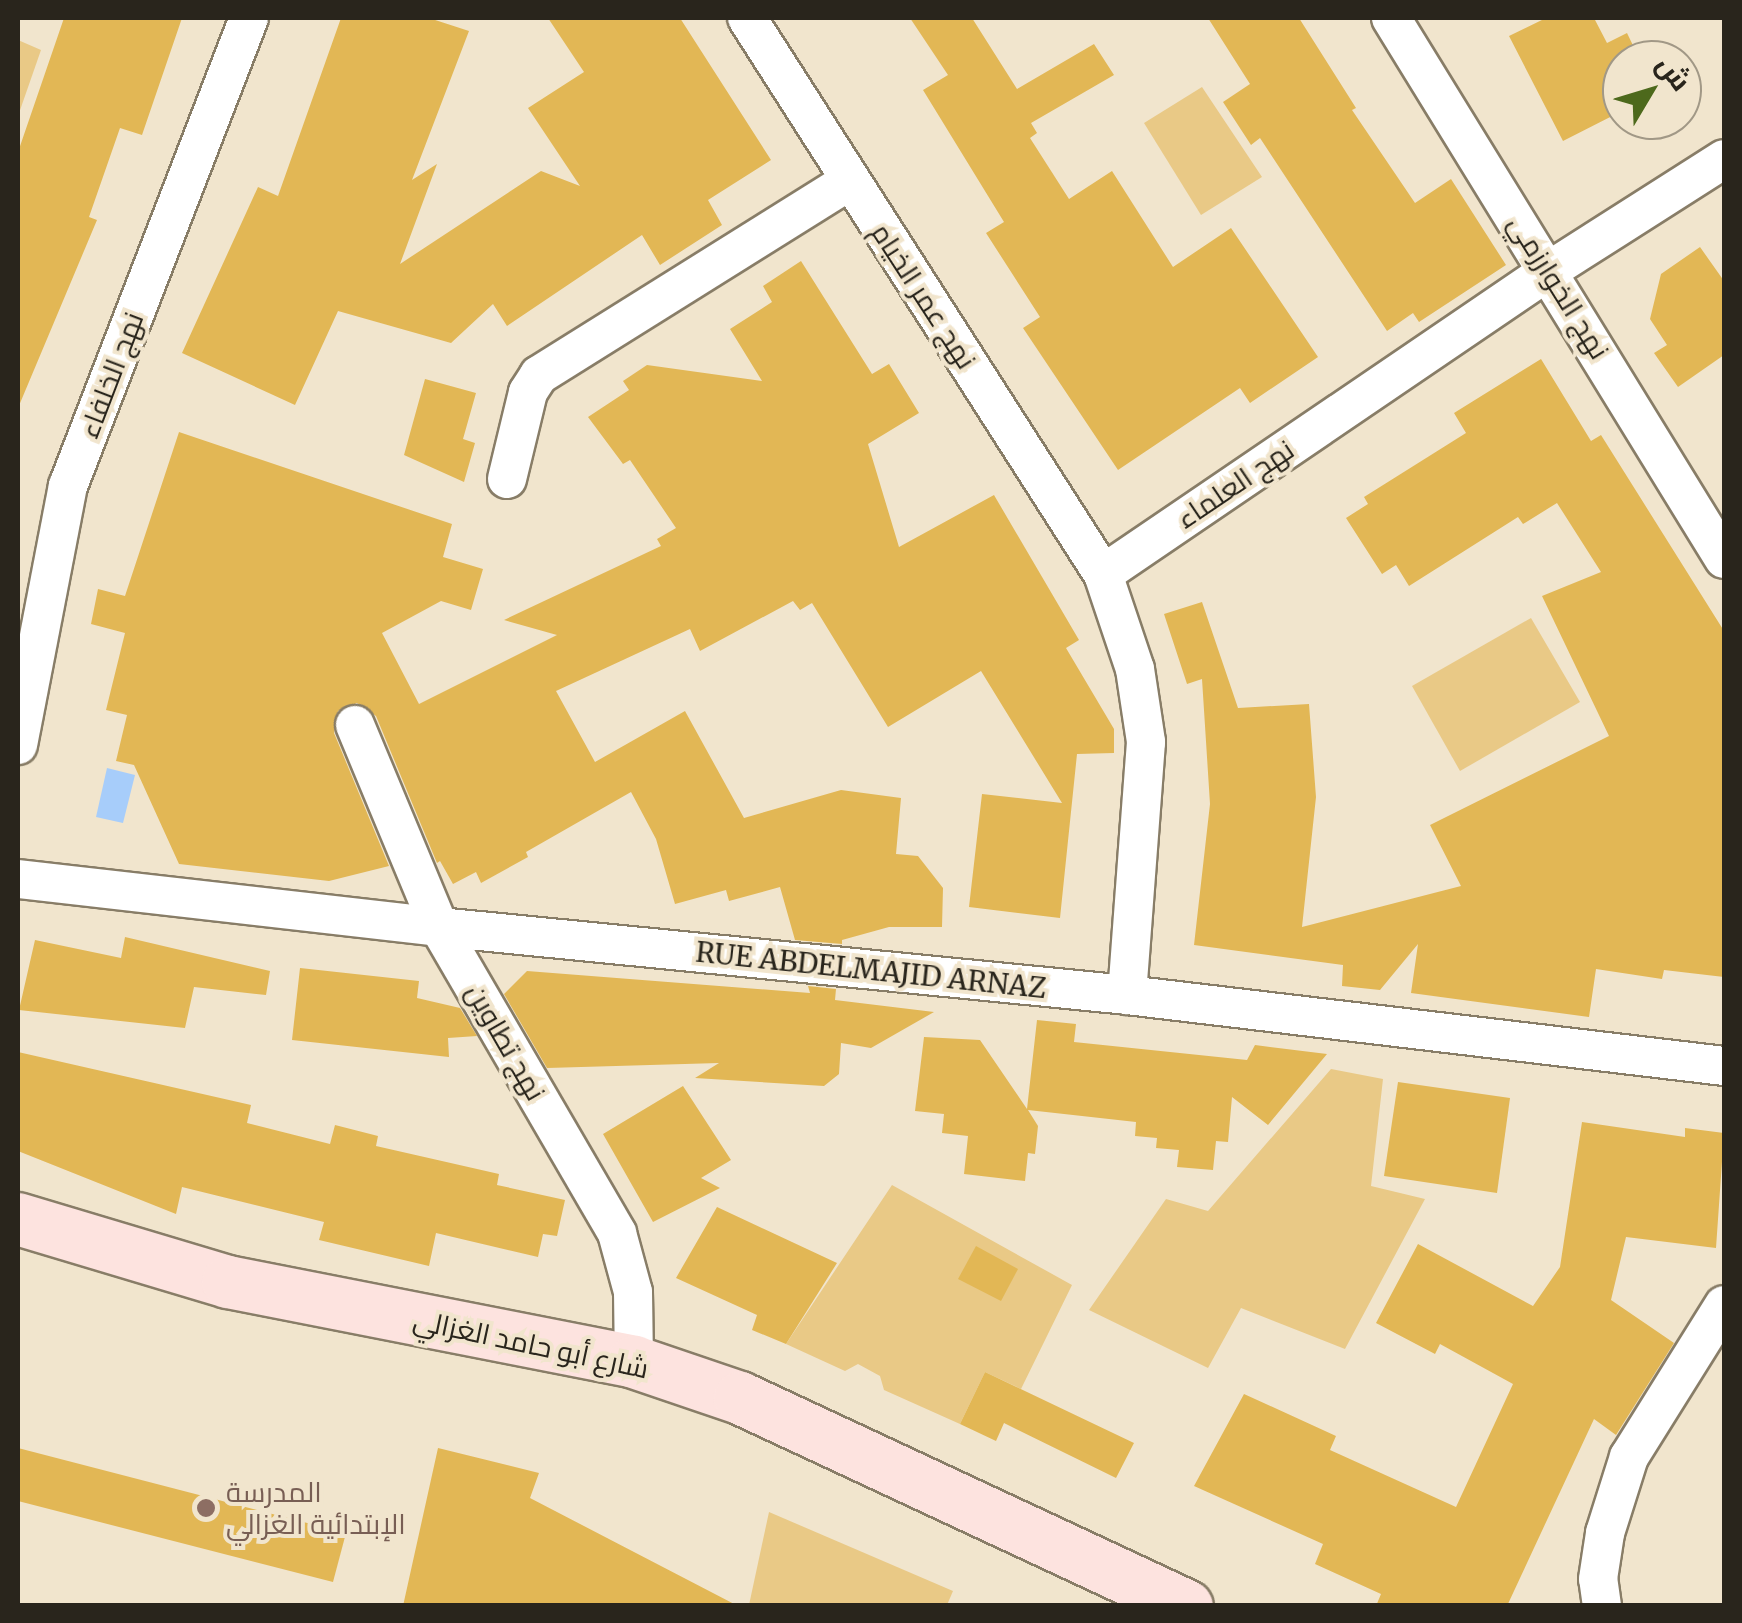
<!DOCTYPE html>
<html>
<head>
<meta charset="utf-8">
<style>
  body { margin:0 }
  #map { position:relative; width:1742px; height:1623px; overflow:hidden; background:#f1e5cd; font-family:Merriweather,Cairo,serif }
  div>[style] { position:absolute }
  .green>* { inset:0; background:#e9c986 }
  .water>* { inset:0; background:#a7cdfa }
  .building>* { inset:0; background:#e2b755 }
  .roads { filter:drop-shadow(2px 0 #887d67) drop-shadow(-2px 0 #887d67) drop-shadow(0 2px #887d67) drop-shadow(0 -2px #887d67) }
  .street>* { height:38px; margin:-19px; padding:0 19px; transform-origin:19px; border-radius:19px; background:#fff }
  .secondary>* { height:52px; margin:-26px; padding:0 26px; transform-origin:26px; border-radius:26px; background:#fde3df }
  .dots>* { width:28px; height:28px; translate:-50% -50%; box-sizing:border-box; border:5px solid #f1e5cd; border-radius:50% }
  span { translate:-50% -50%; white-space:nowrap; text-align:center; line-height:1.15; -webkit-text-stroke:8px #f1e5cd; paint-order:stroke }
  .street-label { font-size:28px; color:#29251c }
  .education-label { font-size:28px; color:#785e54 }
  .left { translate:0 -50%; text-align:left }
  .frame { position:absolute; inset:0; border:20px solid #29251c; pointer-events:none }
  .north { position:absolute; left:1602px; top:40px; width:100px; height:100px; box-sizing:border-box; background:#f1e5cd; border:2px solid #a19886; border-radius:50%; rotate:52deg; font-size:28px; font-weight:700; line-height:40px; text-align:center; color:#29251c }
  .north::after { content:''; display:block; margin:auto; width:35px; height:45px; background:#4d691c; clip-path:polygon(50% 0,100% 100%,50% 72%,0 100%) }
</style>
</head>
<body>
<div id="map">
  <div class="green">
    <div style="clip-path:polygon(18px 40px,41px 50px,18px 116px)"></div>
    <div style="clip-path:polygon(1202px 87px,1262px 177px,1201px 215px,1144px 123px)"></div>
    <div style="clip-path:polygon(1531px 618px,1580px 702px,1460px 771px,1412px 686px)"></div>
    <div style="clip-path:polygon(1331px 1069px,1383px 1079px,1371px 1186px,1425px 1199px,1345px 1349px,1241px 1308px,1208px 1368px,1089px 1310px,1166px 1199px,1208px 1211px)"></div>
    <div style="clip-path:polygon(892px 1185px,1072px 1285px,1021px 1389px,985px 1372px,960px 1424px,884px 1390px,880px 1376px,858px 1364px,845px 1371px,786px 1344px)"></div>
    <div style="clip-path:polygon(769px 1512px,953px 1591px,947px 1605px,749px 1605px)"></div>
  </div>
  <div class="water">
    <div style="clip-path:polygon(107px 768px,135px 775px,123px 823px,96px 817px)"></div>
  </div>
  <div class="building">
    <div style="clip-path:polygon(64px 18px,182px 18px,142px 135px,120px 128px,89px 217px,97px 220px,18px 408px,18px 152px)"></div>
    <div style="clip-path:polygon(341px 18px,429px 18px,469px 31px,412px 180px,437px 164px,400px 264px,541px 171px,580px 186px,528px 108px,584px 72px,548px 18px,680px 18px,771px 160px,708px 200px,722px 225px,660px 265px,642px 235px,507px 326px,493px 304px,451px 343px,338px 311px,295px 405px,182px 353px,258px 187px,278px 196px)"></div>
    <div style="clip-path:polygon(910px 18px,972px 18px,1017px 89px,1094px 44px,1114px 75px,1031px 123px,1037px 133px,1030px 138px,1069px 199px,1112px 171px,1173px 267px,1231px 228px,1318px 357px,1250px 403px,1240px 388px,1118px 470px,1023px 328px,1040px 317px,986px 233px,1004px 222px,923px 90px,948px 75px)"></div>
    <div style="clip-path:polygon(1208px 18px,1299px 18px,1356px 108px,1352px 110px,1415px 203px,1451px 179px,1506px 265px,1419px 322px,1413px 313px,1387px 331px,1260px 138px,1251px 145px,1223px 102px,1250px 84px)"></div>
    <div style="clip-path:polygon(1546px 18px,1594px 18px,1607px 43px,1627px 33px,1640px 60px,1622px 60px,1622px 111px,1563px 141px,1509px 36px)"></div>
    <div style="clip-path:polygon(1700px 247px,1724px 281px,1724px 355px,1678px 387px,1654px 353px,1667px 345px,1650px 319px,1661px 274px)"></div>
    <div style="clip-path:polygon(801px 261px,872px 374px,889px 364px,919px 413px,868px 444px,899px 547px,994px 495px,1079px 640px,1066px 648px,1114px 729px,1114px 753px,1077px 754px,1060px 918px,969px 907px,982px 794px,1062px 803px,981px 671px,888px 727px,812px 603px,800px 610px,793px 601px,700px 651px,690px 629px,556px 691px,595px 762px,685px 711px,744px 818px,841px 790px,901px 798px,896px 854px,918px 856px,943px 888px,942px 927px,889px 927px,842px 940px,842px 944px,795px 940px,780px 887px,729px 901px,726px 890px,675px 904px,656px 839px,631px 792px,526px 852px,528px 857px,481px 883px,476px 872px,453px 884px,440px 861px,437px 863px,376px 716px,357px 703px,338px 711px,334px 733px,389px 866px,329px 881px,179px 864px,134px 765px,116px 761px,127px 715px,106px 710px,125px 633px,91px 624px,98px 589px,125px 596px,179px 432px,452px 524px,443px 557px,483px 569px,471px 610px,441px 601px,382px 633px,419px 704px,557px 635px,504px 620px,661px 546px,657px 539px,676px 528px,630px 460px,623px 464px,588px 417px,629px 390px,623px 381px,647px 365px,762px 381px,730px 329px,772px 302px,763px 286px)"></div>
    <div style="clip-path:polygon(1541px 359px,1591px 441px,1601px 435px,1724px 631px,1724px 977px,1664px 970px,1662px 979px,1596px 969px,1589px 1017px,1411px 993px,1418px 944px,1380px 990px,1342px 986px,1343px 965px,1194px 945px,1210px 804px,1202px 679px,1187px 684px,1164px 614px,1202px 602px,1238px 708px,1309px 704px,1316px 797px,1302px 927px,1461px 886px,1430px 825px,1609px 736px,1542px 596px,1601px 572px,1557px 503px,1523px 524px,1518px 517px,1409px 586px,1396px 565px,1382px 574px,1346px 518px,1368px 504px,1364px 497px,1466px 433px,1454px 413px)"></div>
    <div style="clip-path:polygon(425px 379px,476px 393px,463px 439px,475px 443px,464px 482px,404px 455px)"></div>
    <div style="clip-path:polygon(125px 937px,270px 971px,266px 995px,194px 987px,185px 1028px,19px 1010px,35px 940px,121px 958px)"></div>
    <div style="clip-path:polygon(300px 968px,419px 981px,417px 998px,460px 1008px,477px 1036px,448px 1038px,449px 1057px,292px 1040px)"></div>
    <div style="clip-path:polygon(527px 971px,810px 993px,808px 986px,836px 989px,835px 1000px,934px 1012px,871px 1048px,841px 1043px,839px 1074px,824px 1086px,695px 1078px,719px 1063px,547px 1068px,504px 994px)"></div>
    <div style="clip-path:polygon(1037px 1020px,1076px 1024px,1074px 1042px,1247px 1060px,1255px 1045px,1327px 1054px,1268px 1125px,1232px 1097px,1228px 1142px,1216px 1141px,1213px 1170px,1177px 1167px,1179px 1150px,1156px 1148px,1157px 1138px,1135px 1136px,1136px 1122px,1028px 1110px,1038px 1126px,1035px 1154px,1028px 1153px,1025px 1181px,964px 1174px,968px 1136px,942px 1133px,944px 1114px,915px 1111px,924px 1037px,980px 1040px,1027px 1109px)"></div>
    <div style="clip-path:polygon(18px 1052px,251px 1105px,247px 1123px,330px 1144px,335px 1125px,378px 1136px,376px 1146px,499px 1174px,497px 1185px,565px 1200px,557px 1236px,543px 1234px,538px 1257px,436px 1233px,429px 1266px,319px 1240px,324px 1222px,182px 1187px,176px 1214px,18px 1151px)"></div>
    <div style="clip-path:polygon(1398px 1082px,1510px 1098px,1497px 1193px,1384px 1176px)"></div>
    <div style="clip-path:polygon(683px 1086px,731px 1160px,701px 1178px,720px 1188px,653px 1222px,603px 1134px)"></div>
    <div style="clip-path:polygon(1582px 1122px,1685px 1137px,1685px 1128px,1724px 1133px,1716px 1248px,1626px 1237px,1611px 1300px,1674px 1343px,1616px 1435px,1594px 1419px,1507px 1606px,1376px 1606px,1381px 1594px,1315px 1564px,1323px 1544px,1194px 1486px,1244px 1394px,1336px 1436px,1330px 1450px,1456px 1507px,1513px 1384px,1440px 1344px,1435px 1354px,1376px 1323px,1418px 1244px,1533px 1306px,1560px 1267px)"></div>
    <div style="clip-path:polygon(717px 1207px,837px 1263px,786px 1344px,752px 1330px,757px 1315px,676px 1278px)"></div>
    <div style="clip-path:polygon(976px 1246px,1018px 1269px,1001px 1301px,958px 1279px)"></div>
    <div style="clip-path:polygon(985px 1372px,1134px 1443px,1116px 1478px,1004px 1423px,996px 1441px,960px 1424px)"></div>
    <div style="clip-path:polygon(18px 1448px,346px 1533px,333px 1582px,18px 1501px)"></div>
    <div style="clip-path:polygon(438px 1448px,539px 1473px,530px 1498px,738px 1606px,403px 1606px)"></div>
  </div>
  <div class="roads">
    <div class="street">
      <div style="left:747px;top:18px;width:660px;rotate:57.37deg"></div>
      <div style="left:1103px;top:574px;width:100px;rotate:71.4deg"></div>
      <div style="left:1135px;top:669px;width:74px;rotate:81.4deg"></div>
      <div style="left:1146px;top:742px;width:254px;rotate:94.3deg"></div>
      <div style="left:1391px;top:18px;width:635px;rotate:58.39deg"></div>
      <div style="left:507px;top:479px;width:89px;rotate:-76.4deg"></div>
      <div style="left:528px;top:392px;width:20px;rotate:-57deg"></div>
      <div style="left:539px;top:375px;width:366px;rotate:-32deg"></div>
      <div style="left:1103px;top:574px;width:541px;rotate:-34.22deg"></div>
      <div style="left:1550px;top:270px;width:206px;rotate:-32.5deg"></div>
      <div style="left:355px;top:725px;width:219px;rotate:67.4deg"></div>
      <div style="left:439px;top:927px;width:354px;rotate:59.8deg"></div>
      <div style="left:617px;top:1233px;width:61px;rotate:74.8deg"></div>
      <div style="left:633px;top:1292px;width:70px;rotate:89.2deg"></div>
      <div style="left:18px;top:745px;width:264px;rotate:-79.1deg"></div>
      <div style="left:68px;top:486px;width:502px;rotate:-68.86deg"></div>
      <div style="left:18px;top:879px;width:424px;rotate:6.5deg"></div>
      <div style="left:439px;top:927px;width:691px;rotate:5.64deg"></div>
      <div style="left:1127px;top:995px;width:601px;rotate:6.78deg"></div>
      <div style="left:1602px;top:1606px;width:27px;rotate:-98deg"></div>
      <div style="left:1598px;top:1579px;width:47px;rotate:-81.3deg"></div>
      <div style="left:1605px;top:1533px;width:80px;rotate:-72.5deg"></div>
      <div style="left:1629px;top:1457px;width:179px;rotate:-58deg"></div>
    </div>
    <div class="secondary">
      <div style="left:18px;top:1219px;width:219px;rotate:16.7deg"></div>
      <div style="left:228px;top:1282px;width:414px;rotate:11.1deg"></div>
      <div style="left:634px;top:1362px;width:112px;rotate:18.8deg"></div>
      <div style="left:740px;top:1398px;width:493px;rotate:25deg"></div>
    </div>
  </div>
  <div class="dots">
    <div style="left:206px;top:1508px;background:#8d6e63"></div>
  </div>
  <div class="street-label">
    <span style="left:1559px;top:287px;rotate:58deg">نهج الخوارزمي</span>
    <span style="left:924px;top:296px;rotate:57deg">نهج عمر الخيام</span>
    <span style="left:111px;top:375px;rotate:-69deg">نهج الخلفاء</span>
    <span style="left:1235px;top:484px;rotate:-34deg">نهج العلماء</span>
    <span style="left:871px;top:970px;rotate:6deg">RUE ABDELMAJID ARNAZ</span>
    <span style="left:506px;top:1042px;rotate:60deg">نهج تطاوين</span>
    <span style="left:531px;top:1344px;rotate:12deg">شارع أبو حامد الغزالي</span>
  </div>
  <div class="education-label">
    <span class="left" style="left:226px;top:1508px">المدرسة<br>الإبتدائية الغزالي</span>
  </div>
  <div class="frame"></div>
  <div class="north">ش</div>
</div>
</body>
</html>
